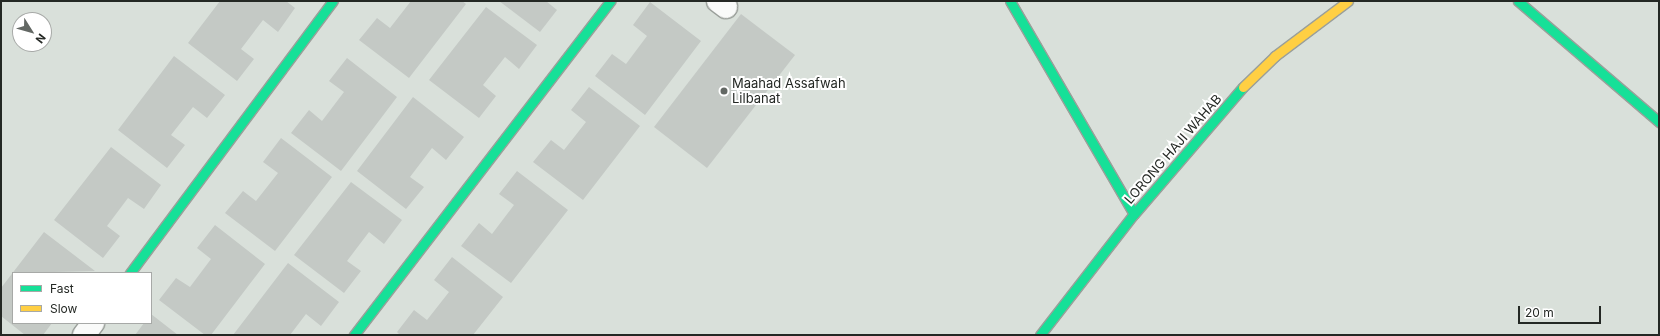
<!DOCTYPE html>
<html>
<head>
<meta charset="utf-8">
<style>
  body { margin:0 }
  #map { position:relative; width:1660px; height:336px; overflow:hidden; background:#d9e0da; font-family:Inter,sans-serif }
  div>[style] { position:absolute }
  .building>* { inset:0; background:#c4c9c5 }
  .roads { filter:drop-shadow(1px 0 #9a9f9a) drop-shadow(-1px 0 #9a9f9a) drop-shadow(0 1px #9a9f9a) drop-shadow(0 -1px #9a9f9a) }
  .street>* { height:22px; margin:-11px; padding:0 11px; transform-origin:11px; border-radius:11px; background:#f9faf9 }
  .fast>* { height:9px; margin:-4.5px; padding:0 4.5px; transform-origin:4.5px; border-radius:4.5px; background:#16e098 }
  .slow>* { height:9px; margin:-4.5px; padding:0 4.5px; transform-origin:4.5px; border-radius:4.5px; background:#ffcf43 }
  .dots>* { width:11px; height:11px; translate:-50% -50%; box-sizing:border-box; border:2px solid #fff; border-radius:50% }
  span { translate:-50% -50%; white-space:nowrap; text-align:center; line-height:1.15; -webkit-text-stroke:4px #fff; paint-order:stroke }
  .poi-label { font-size:13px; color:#242824 }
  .left { translate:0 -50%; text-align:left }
  .street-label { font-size:13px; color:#242824 }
  .frame { position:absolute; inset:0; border:2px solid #242824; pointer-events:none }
  .legend { position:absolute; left:12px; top:272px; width:140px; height:52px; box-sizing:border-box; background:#fff; border:1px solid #a7a9a7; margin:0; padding:5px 7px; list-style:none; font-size:12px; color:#242824 }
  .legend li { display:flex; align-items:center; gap:8px; height:20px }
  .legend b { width:20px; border:1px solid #a7a9a7 }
  .north { position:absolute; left:12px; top:12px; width:40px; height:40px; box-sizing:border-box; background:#fff; border:1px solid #a7a9a7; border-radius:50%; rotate:127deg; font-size:11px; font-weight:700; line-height:16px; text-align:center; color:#242824 }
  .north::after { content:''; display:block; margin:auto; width:14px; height:18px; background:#636864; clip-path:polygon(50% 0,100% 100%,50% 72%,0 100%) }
  .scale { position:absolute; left:1518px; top:306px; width:83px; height:18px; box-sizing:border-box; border:2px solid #242824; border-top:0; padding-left:5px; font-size:12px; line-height:14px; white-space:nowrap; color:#242824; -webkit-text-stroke:3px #fff; paint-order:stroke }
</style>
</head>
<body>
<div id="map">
  <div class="building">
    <div style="clip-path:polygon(220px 1px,286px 1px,295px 8px,278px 32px,263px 20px,241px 49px,254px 59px,237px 81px,188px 43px)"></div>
    <div style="clip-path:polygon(411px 1px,462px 1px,466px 4px,409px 78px,359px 40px,377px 18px,390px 28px)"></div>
    <div style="clip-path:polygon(499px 1px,546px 1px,557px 10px,540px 32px)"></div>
    <div style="clip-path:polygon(650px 2px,701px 41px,645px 115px,595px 76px,612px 54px,626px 64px,647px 36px,633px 25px)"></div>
    <div style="clip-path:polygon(486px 7px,537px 45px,519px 69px,505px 57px,483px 85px,496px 96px,479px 118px,429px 80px)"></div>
    <div style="clip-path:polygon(741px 14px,795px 55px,707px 168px,654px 127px)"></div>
    <div style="clip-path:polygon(174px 56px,225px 95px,207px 118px,193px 107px,171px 135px,185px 145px,167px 168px,118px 130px)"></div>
    <div style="clip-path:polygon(347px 58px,397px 97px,341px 171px,291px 133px,309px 110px,322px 121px,344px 92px,329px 81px)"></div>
    <div style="clip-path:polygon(589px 87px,640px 126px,583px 200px,533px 162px,551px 140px,564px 150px,586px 122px,571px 110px)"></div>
    <div style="clip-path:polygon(413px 97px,464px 137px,446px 160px,432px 148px,410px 177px,424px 187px,406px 209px,357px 171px)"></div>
    <div style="clip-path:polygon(281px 138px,332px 177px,275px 251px,225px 213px,243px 191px,256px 201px,278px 173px,263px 162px)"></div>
    <div style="clip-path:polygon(111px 147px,161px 185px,144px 209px,128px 198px,107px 226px,120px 236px,103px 258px,54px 220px)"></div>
    <div style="clip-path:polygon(517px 171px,568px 210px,511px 283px,461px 246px,479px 223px,492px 234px,514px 205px,499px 194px)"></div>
    <div style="clip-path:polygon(351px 182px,402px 220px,384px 244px,369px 232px,347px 261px,361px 271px,344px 293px,294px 255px)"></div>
    <div style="clip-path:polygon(215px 225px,265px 264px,211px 335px,205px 335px,159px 300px,176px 278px,190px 287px,211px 259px,197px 248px)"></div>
    <div style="clip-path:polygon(44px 232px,95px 271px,13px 273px,13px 323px,52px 323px,43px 335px,25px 335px,1px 316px,1px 288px)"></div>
    <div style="clip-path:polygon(452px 257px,503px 297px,473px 335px,400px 335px,397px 332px,414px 310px,427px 320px,449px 292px,434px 280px)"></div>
    <div style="clip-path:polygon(288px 263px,339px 302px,321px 326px,306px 314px,290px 335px,233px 335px)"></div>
    <div style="clip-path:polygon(151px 314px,178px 335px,135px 335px,144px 323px,151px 323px)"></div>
  </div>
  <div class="roads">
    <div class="street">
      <div style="left:718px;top:1px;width:10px;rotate:37deg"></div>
      <div style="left:84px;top:335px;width:15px;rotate:-53deg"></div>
    </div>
    <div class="fast">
      <div style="left:1010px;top:1px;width:246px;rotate:59.8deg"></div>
      <div style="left:1518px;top:1px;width:186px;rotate:40.6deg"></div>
      <div style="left:130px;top:273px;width:339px;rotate:-53.3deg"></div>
      <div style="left:354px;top:335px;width:421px;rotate:-52.5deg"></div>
      <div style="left:1040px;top:335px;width:153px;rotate:-52.2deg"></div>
      <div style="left:1134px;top:214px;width:167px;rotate:-49.4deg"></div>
    </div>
    <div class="slow">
      <div style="left:1243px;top:87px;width:45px;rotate:-44.1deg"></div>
      <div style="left:1275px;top:56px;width:91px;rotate:-37deg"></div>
    </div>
  </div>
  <div class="dots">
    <div style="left:724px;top:91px;background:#636864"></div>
  </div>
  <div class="poi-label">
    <span class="left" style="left:732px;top:91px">Maahad Assafwah<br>Lilbanat</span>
  </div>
  <div class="street-label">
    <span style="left:1173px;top:149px;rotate:-49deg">LORONG HAJI WAHAB</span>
  </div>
  <div class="frame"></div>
  <ul class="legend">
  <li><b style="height:5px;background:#16e098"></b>Fast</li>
  <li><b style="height:5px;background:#ffcf43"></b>Slow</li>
  </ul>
  <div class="north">N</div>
  <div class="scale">20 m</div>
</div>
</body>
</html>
